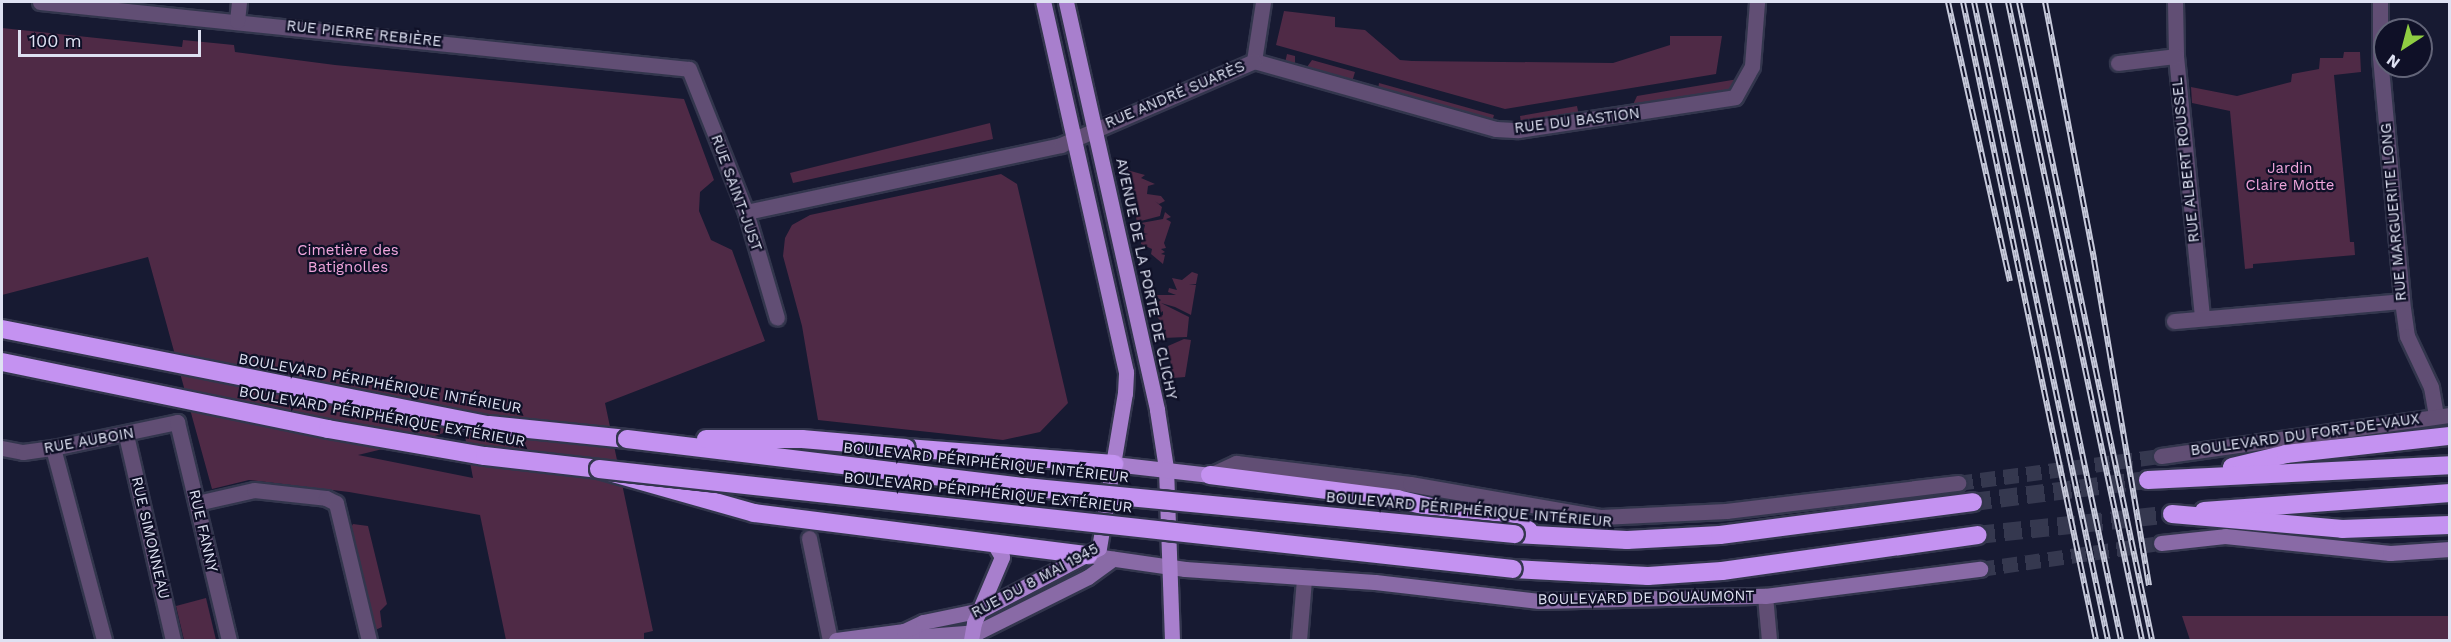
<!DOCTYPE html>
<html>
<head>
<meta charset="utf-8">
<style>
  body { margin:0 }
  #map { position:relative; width:2451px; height:642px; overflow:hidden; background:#171a32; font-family:"Work Sans",sans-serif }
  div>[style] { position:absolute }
  .green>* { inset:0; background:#4f2a46 }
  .street-tunnel>* { height:15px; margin-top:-7.5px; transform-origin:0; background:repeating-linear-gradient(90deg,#35384f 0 15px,transparent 0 23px) }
  .secondary-tunnel>* { height:15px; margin-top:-7.5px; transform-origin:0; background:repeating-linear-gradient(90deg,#35384f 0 15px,transparent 0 23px) }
  .highway-tunnel>* { height:18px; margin-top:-9px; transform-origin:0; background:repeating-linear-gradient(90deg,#35384f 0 18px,transparent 0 27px) }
  .roads { filter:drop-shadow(2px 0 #33364d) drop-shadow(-2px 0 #33364d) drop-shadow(0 2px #33364d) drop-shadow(0 -2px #33364d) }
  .street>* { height:15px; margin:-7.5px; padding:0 7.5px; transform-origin:7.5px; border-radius:7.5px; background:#614e74 }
  .secondary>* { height:15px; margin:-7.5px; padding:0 7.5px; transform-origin:7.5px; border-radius:7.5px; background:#896aa6 }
  .primary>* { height:15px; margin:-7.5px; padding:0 7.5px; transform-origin:7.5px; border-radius:7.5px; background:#a87fcd }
  .highway>* { height:18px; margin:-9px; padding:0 9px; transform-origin:9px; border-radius:9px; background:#c492f1 }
  .rail>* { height:6px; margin-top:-3px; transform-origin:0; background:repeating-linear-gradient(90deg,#0f1027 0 11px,#c7cadb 0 22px); box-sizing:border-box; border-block:2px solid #c7cadb }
  .bridges { filter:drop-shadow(2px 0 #33364d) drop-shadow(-2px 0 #33364d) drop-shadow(0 2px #33364d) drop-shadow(0 -2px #33364d) }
  .highway-bridge>* { height:18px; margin:-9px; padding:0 9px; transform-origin:9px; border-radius:9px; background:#c492f1 }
  span { translate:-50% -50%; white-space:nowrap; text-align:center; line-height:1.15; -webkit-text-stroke:4.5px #0f1027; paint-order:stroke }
  .street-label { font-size:15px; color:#dee1f2 }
  .park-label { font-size:15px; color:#f0a5dc }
  .frame { position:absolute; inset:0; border:3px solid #dee1f2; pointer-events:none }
  .north { position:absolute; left:2373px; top:18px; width:60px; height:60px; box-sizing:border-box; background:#0f1027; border:2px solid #626478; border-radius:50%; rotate:216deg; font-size:16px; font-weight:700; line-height:24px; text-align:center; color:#dee1f2 }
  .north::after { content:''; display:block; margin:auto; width:21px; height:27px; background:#8fcd42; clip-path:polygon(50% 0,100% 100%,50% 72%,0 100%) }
  .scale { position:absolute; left:18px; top:30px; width:183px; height:27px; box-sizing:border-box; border:3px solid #dee1f2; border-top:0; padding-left:8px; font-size:18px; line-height:21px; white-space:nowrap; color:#dee1f2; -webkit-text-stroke:4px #0f1027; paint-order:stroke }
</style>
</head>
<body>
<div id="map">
  <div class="green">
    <div style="clip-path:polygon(1284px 11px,1335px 17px,1335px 27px,1365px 30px,1400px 60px,1412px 61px,1613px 63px,1670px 45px,1670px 36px,1722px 36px,1716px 74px,1505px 109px,1276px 45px)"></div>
    <div style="clip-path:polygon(evenodd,2px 28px,182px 47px,183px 40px,234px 45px,235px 52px,335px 65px,684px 99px,714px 180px,700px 192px,699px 211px,711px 240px,732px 250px,765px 341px,605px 403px,653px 631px,644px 633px,644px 639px,636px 640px,506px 640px,480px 515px,349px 492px,249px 480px,212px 489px,148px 257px,2px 295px,2px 28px,463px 426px,473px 478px,358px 455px,432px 437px,463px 426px)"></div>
    <div style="clip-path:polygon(2344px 52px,2360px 52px,2361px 72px,2334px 75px,2350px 242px,2354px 242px,2355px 255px,2253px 264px,2253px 268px,2245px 269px,2230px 111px,2192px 103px,2191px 87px,2237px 96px,2291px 82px,2292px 74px,2319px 69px,2320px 58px,2343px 58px)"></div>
    <div style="clip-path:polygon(1287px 54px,1295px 56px,1295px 63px,1307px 67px,1312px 60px,1355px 72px,1352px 82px,1285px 63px)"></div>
    <div style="clip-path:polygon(1738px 79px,1730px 90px,1717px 97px,1631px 109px,1637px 96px)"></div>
    <div style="clip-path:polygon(1379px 83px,1494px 115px,1492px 122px,1378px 89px)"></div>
    <div style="clip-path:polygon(1577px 106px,1579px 116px,1521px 123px,1520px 116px)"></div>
    <div style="clip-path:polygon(990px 123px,993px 139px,793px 183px,790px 173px)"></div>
    <div style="clip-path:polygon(1127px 170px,1145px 175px,1141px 178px,1155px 184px,1148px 186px,1147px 194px,1161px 196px,1165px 201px,1159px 204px,1155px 201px,1162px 207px,1160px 216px,1137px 222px,1133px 203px,1138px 200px,1131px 199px,1136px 192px,1130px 190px,1128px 179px,1132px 174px)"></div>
    <div style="clip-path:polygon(1001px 174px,1017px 184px,1068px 403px,1040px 432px,1003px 440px,818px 420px,802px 326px,783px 256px,785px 238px,792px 225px,810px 215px)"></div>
    <div style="clip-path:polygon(1165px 212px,1171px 217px,1166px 219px,1171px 222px,1164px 243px,1166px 248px,1161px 249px,1165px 252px,1161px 254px,1165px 255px,1163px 264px,1151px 254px,1152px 249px,1141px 244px,1141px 235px,1148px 234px,1143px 233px,1145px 225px,1141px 223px,1163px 219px)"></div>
    <div style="clip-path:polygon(1192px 272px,1198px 274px,1196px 284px,1189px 284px,1196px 285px,1191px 315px,1175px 307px,1161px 303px,1189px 317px,1187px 337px,1163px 338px,1166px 330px,1160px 328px,1163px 323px,1157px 317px,1163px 315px,1163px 311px,1158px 315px,1155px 305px,1161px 300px,1154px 295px,1176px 295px,1168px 292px,1169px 288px,1177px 290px,1172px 278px,1182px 280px)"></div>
    <div style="clip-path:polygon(1184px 339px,1191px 340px,1185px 377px,1173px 378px,1168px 346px)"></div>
    <div style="clip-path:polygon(353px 524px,368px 526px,387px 604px,380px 611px,382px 627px,373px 631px,349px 531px)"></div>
    <div style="clip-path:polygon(206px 598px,216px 640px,184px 640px,176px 606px)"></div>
    <div style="clip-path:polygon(2182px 616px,2449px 616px,2449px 640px,2190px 640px)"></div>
  </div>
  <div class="street-tunnel">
    <div style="left:1958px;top:483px;width:205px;rotate:-7.6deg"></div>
  </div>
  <div class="secondary-tunnel">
    <div style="left:1980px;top:569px;width:183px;rotate:-8.2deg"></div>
  </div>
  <div class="highway-tunnel">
    <div style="left:1973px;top:502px;width:176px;rotate:-7.2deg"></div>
    <div style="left:1977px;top:535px;width:196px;rotate:-6.1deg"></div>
  </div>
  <div class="roads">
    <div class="street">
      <div style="left:40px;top:2px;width:652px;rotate:5.89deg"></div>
      <div style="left:689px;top:69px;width:154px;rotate:68.3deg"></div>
      <div style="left:746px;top:212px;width:110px;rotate:73.7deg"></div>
      <div style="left:2175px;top:2px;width:54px;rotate:88.9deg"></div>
      <div style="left:2176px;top:56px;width:263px;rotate:84.3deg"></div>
      <div style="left:2380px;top:2px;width:55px;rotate:90deg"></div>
      <div style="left:2380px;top:57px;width:245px;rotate:84.8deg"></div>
      <div style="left:2402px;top:301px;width:35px;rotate:82deg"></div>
      <div style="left:2407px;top:336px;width:56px;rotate:64.8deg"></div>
      <div style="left:2431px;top:387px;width:29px;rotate:80deg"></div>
      <div style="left:237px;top:21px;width:19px;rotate:-84deg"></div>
      <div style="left:1254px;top:61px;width:251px;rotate:15.7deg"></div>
      <div style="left:1496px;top:129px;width:22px;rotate:3deg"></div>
      <div style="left:1518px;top:130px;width:219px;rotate:-8.6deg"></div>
      <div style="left:1735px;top:97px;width:35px;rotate:-61deg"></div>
      <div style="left:1752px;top:66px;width:64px;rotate:-85.5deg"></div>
      <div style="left:1254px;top:61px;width:60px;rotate:-81.3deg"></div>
      <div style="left:2118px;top:63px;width:58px;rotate:-6.9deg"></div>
      <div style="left:746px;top:212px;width:322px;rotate:-12deg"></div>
      <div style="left:1061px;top:145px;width:210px;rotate:-23.5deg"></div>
      <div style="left:2174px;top:321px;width:229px;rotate:-5deg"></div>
      <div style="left:126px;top:435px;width:210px;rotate:77.1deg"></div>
      <div style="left:2px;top:448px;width:21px;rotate:11deg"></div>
      <div style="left:23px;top:452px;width:30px;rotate:-8deg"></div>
      <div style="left:53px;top:448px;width:127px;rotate:-11.8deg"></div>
      <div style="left:177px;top:422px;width:224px;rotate:76.6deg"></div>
      <div style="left:53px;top:448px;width:199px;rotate:75.1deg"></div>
      <div style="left:2161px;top:456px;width:292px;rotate:-8.1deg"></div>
      <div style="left:1210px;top:475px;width:29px;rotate:-25deg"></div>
      <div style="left:1236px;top:463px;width:175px;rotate:6.9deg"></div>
      <div style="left:1410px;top:484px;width:194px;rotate:9.8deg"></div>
      <div style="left:1601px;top:517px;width:125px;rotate:-2.7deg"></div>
      <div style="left:1726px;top:511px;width:234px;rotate:-6.9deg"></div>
      <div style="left:197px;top:503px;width:58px;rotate:-12.8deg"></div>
      <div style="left:254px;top:490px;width:72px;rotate:6.3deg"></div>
      <div style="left:326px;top:498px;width:11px;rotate:27deg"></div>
      <div style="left:336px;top:503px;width:141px;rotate:76.5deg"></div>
      <div style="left:809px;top:538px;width:104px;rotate:78.4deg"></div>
      <div style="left:1765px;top:596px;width:44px;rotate:84.8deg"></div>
      <div style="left:1299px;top:640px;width:61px;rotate:-85.3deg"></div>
    </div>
    <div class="secondary">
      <div style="left:2161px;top:543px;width:64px;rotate:-6.2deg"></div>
      <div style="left:2225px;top:536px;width:166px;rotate:5.9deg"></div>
      <div style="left:2390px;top:553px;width:60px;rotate:-3.8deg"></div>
      <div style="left:1088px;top:555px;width:98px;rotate:8.2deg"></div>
      <div style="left:1185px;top:569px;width:190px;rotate:3.9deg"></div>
      <div style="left:1375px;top:582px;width:165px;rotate:6.6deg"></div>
      <div style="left:1539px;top:601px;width:226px;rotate:-1.3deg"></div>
      <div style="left:1765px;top:596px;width:217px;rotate:-7.2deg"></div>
      <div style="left:904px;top:631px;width:23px;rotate:13deg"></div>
      <div style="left:926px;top:636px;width:52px;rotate:-4.4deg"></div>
      <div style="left:978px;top:632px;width:123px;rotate:-26.6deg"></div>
      <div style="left:1088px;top:577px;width:31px;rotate:-36deg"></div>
      <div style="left:836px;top:640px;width:69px;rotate:-7.5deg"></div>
      <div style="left:904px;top:631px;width:21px;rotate:-25deg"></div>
      <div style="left:923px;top:622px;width:59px;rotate:-11.7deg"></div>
    </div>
    <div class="primary">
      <div style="left:1066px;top:2px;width:418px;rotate:77.4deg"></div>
      <div style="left:1157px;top:410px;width:59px;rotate:81.2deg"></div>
      <div style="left:1166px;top:468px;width:172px;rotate:88deg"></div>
      <div style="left:1114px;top:464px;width:97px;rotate:6.5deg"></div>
      <div style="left:981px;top:610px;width:133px;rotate:-27.7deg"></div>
      <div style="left:1099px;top:548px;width:157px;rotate:-80.5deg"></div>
      <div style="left:1125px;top:393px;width:21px;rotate:-87deg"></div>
      <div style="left:1126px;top:372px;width:379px;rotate:-102.6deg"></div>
      <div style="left:971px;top:640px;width:17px;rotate:-80deg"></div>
      <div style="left:974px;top:623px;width:72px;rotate:-67deg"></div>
      <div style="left:1002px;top:557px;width:17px;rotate:-121deg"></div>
    </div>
    <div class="highway">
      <div style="left:2px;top:329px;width:496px;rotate:11.2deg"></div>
      <div style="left:489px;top:425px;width:139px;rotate:5.8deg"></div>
      <div style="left:2px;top:362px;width:333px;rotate:11.6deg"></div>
      <div style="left:328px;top:429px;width:159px;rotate:9.8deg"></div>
      <div style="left:485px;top:456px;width:115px;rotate:6.5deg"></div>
      <div style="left:599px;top:469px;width:161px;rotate:15.8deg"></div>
      <div style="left:754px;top:513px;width:337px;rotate:7.2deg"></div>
      <div style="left:906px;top:448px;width:209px;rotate:4.4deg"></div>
      <div style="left:2232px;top:467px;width:56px;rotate:-13.5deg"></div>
      <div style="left:2286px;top:454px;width:165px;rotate:-6.3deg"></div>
      <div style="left:1210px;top:475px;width:189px;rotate:7.3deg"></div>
      <div style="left:1397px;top:499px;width:135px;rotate:13.3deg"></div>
      <div style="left:2148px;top:480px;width:302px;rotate:-2.8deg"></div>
      <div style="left:2204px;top:511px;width:247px;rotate:-4.2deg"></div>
      <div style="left:2172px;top:514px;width:171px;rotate:5deg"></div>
      <div style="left:2342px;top:529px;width:108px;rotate:-2.1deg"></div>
      <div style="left:1515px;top:534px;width:112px;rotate:3.1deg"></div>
      <div style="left:1627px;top:540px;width:93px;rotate:-3.1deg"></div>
      <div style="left:1720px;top:535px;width:255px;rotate:-7.4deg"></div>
      <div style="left:1513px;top:569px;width:135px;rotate:3deg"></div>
      <div style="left:1648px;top:576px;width:74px;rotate:-3.9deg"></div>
      <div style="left:1722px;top:571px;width:258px;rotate:-8deg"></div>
    </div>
  </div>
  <div class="rail">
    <div style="left:1948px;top:2px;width:286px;rotate:77.5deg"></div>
    <div style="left:1963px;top:2px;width:652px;rotate:78.22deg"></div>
    <div style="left:1974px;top:2px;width:652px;rotate:78.14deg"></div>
    <div style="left:1988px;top:2px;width:652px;rotate:78.22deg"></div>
    <div style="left:2008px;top:2px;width:652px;rotate:78.14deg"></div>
    <div style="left:2019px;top:2px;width:652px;rotate:78.22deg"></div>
    <div style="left:2045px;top:2px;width:263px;rotate:79.2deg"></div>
    <div style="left:2094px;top:260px;width:330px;rotate:80.4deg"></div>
  </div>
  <div class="bridges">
    <div class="highway-bridge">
      <div style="left:627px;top:439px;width:401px;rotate:6.9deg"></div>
      <div style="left:1025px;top:487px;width:492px;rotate:5.5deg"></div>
      <div style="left:706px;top:439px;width:96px"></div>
      <div style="left:802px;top:439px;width:104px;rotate:4.9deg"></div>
      <div style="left:599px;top:469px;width:919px;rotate:6.24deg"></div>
    </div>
  </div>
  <div class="street-label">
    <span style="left:364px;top:34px;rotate:6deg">RUE PIERRE REBIÈRE</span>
    <span style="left:1175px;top:95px;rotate:-23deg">RUE ANDRÉ SUARÈS</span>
    <span style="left:1577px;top:121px;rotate:-7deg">RUE DU BASTION</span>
    <span style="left:2186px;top:160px;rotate:-96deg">RUE ALBERT ROUSSEL</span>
    <span style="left:736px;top:193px;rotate:70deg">RUE SAINT-JUST</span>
    <span style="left:2394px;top:212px;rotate:-95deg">RUE MARGUERITE LONG</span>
    <span style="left:1146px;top:279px;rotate:78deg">AVENUE DE LA PORTE DE CLICHY</span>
    <span style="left:380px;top:384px;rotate:10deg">BOULEVARD PÉRIPHÉRIQUE INTÉRIEUR</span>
    <span style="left:382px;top:417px;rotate:10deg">BOULEVARD PÉRIPHÉRIQUE EXTÉRIEUR</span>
    <span style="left:2305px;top:435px;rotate:-8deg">BOULEVARD DU FORT-DE-VAUX</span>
    <span style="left:89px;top:441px;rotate:-10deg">RUE AUBOIN</span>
    <span style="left:986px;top:463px;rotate:6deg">BOULEVARD PÉRIPHÉRIQUE INTÉRIEUR</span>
    <span style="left:988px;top:493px;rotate:6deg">BOULEVARD PÉRIPHÉRIQUE EXTÉRIEUR</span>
    <span style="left:1469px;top:510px;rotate:5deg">BOULEVARD PÉRIPHÉRIQUE INTÉRIEUR</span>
    <span style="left:203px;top:531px;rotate:77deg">RUE FANNY</span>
    <span style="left:150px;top:538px;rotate:77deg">RUE SIMONNEAU</span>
    <span style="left:1035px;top:581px;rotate:-28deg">RUE DU 8 MAI 1945</span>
    <span style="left:1646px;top:598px;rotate:-1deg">BOULEVARD DE DOUAUMONT</span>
  </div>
  <div class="park-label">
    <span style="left:2290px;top:177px">Jardin<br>Claire Motte</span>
    <span style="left:348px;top:259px">Cimetière des<br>Batignolles</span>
  </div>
  <div class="frame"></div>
  <div class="north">N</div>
  <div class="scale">100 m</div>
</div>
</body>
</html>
